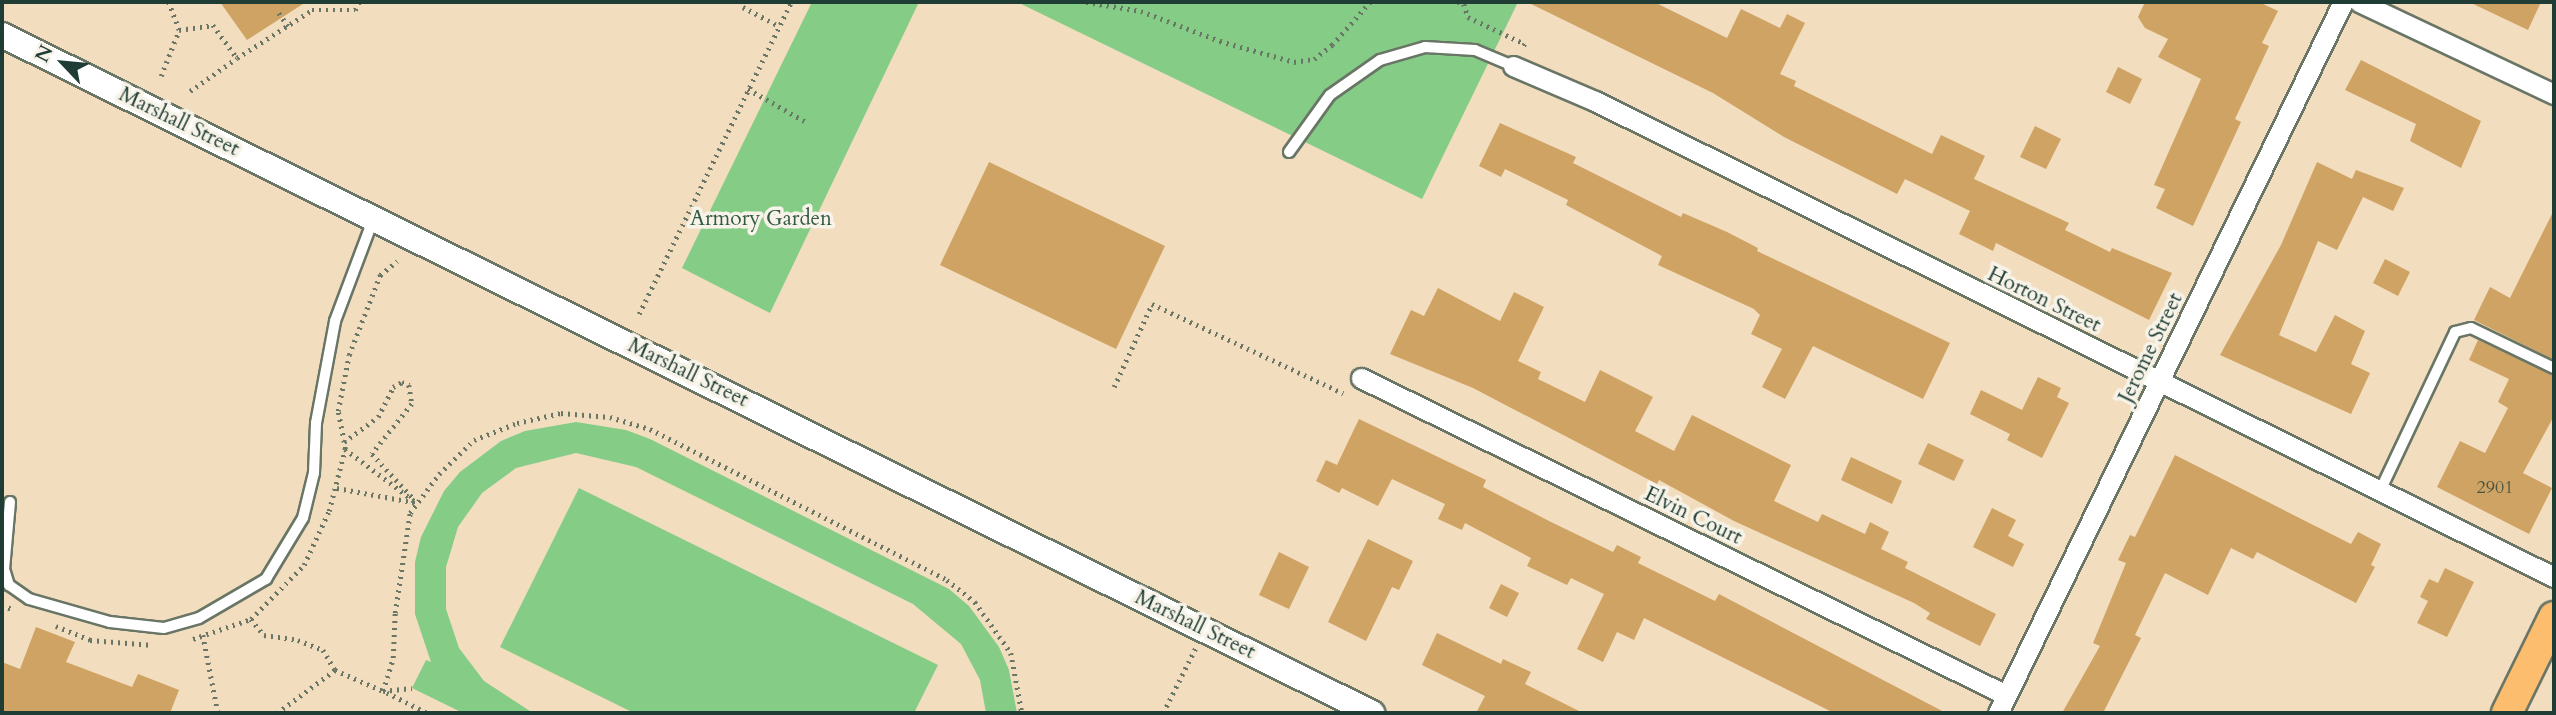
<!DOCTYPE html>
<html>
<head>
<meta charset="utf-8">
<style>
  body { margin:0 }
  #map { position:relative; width:2556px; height:715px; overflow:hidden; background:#f2ddbf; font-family:Cardo,serif }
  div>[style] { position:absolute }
  .green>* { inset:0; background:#85cc87 }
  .building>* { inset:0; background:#cfa363 }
  .path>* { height:4.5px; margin-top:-2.25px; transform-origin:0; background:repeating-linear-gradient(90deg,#697565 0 2px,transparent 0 7px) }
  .roads { filter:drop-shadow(2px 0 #697565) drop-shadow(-2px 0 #697565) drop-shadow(0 2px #697565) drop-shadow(0 -2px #697565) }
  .service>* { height:10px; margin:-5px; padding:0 5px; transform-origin:5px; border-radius:5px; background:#fff }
  .minor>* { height:19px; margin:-9.5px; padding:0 9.5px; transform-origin:9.5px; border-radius:9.5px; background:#fff }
  .tertiary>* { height:24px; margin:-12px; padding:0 12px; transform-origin:12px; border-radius:12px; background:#fff }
  .primary>* { height:30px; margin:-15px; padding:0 15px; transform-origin:15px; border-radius:15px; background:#fcbd6f }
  span { translate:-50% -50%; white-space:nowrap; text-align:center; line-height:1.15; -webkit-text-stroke:7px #f7f3e8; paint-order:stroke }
  .number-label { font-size:18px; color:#4b5640 }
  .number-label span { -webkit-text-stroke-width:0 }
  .street-label { font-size:21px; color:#1f3d34 }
  .park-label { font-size:21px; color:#335a45 }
  .frame { position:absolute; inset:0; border:4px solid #1f3d34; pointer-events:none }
  .north { position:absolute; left:28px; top:28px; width:70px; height:70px; -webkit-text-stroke:5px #f7f3e8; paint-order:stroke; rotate:296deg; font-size:19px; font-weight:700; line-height:28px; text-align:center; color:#1f3d34 }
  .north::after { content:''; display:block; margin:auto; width:24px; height:32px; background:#1f3d34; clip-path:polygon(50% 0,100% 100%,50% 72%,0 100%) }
</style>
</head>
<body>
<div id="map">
  <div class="green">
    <div style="clip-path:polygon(812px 2px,919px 2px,770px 313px,682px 268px)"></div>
    <div style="clip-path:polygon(1017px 2px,1518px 2px,1422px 199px)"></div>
    <div style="clip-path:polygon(576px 422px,626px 430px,650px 439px,949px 589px,969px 606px,999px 647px,1009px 670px,1017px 713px,986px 713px,980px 680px,961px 644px,913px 604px,636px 467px,576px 453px,516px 468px,482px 493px,458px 527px,446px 567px,446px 609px,459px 648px,484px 681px,533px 713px,463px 713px,412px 688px,426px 660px,431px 662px,415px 614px,415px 562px,421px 537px,444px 491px,460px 472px,501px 441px,525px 431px)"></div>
    <div style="clip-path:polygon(579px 488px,938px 665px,914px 713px,634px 713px,500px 647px)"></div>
  </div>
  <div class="building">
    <div style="clip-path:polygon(220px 2px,306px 2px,247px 40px)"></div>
    <div style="clip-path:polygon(1527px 2px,1654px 2px,1727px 38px,1741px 9px,1780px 28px,1787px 14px,1805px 23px,1780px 74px,1796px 81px,1794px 86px,1932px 154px,1941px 135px,1985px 156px,1974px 179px,2069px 223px,2065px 230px,2110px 252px,2112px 248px,2172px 273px,2149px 320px,1996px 243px,1993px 251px,1959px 234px,1970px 211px,1905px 179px,1897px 194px,1784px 137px,1713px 93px)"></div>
    <div style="clip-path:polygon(2145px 2px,2259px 2px,2278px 11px,2262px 43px,2269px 46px,2235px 119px,2241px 122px,2193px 226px,2156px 208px,2165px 189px,2154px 185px,2201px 79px,2158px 57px,2168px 39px,2145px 28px,2138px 17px)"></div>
    <div style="clip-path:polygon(2469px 2px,2541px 2px,2528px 30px)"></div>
    <div style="clip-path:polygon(2361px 60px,2481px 121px,2461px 168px,2410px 141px,2416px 124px,2345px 90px)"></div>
    <div style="clip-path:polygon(2118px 67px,2142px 79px,2130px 104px,2106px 92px)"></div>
    <div style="clip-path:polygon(1500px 123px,1576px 157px,1573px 163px,1681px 217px,1683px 213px,1727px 232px,1758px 248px,1757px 251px,1950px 343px,1923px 399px,1813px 346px,1785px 399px,1762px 387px,1782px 349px,1751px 334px,1760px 315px,1754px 309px,1658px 265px,1662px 256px,1566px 205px,1568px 200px,1505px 169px,1501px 177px,1479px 166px)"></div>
    <div style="clip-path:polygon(2035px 126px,2061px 139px,2046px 169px,2020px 157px)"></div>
    <div style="clip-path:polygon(989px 162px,1165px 246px,1116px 349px,940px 265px)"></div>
    <div style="clip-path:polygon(2317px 162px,2352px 179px,2356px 170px,2404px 188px,2393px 211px,2363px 197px,2337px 250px,2318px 241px,2279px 335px,2316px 352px,2335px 315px,2365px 331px,2351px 364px,2370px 373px,2351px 414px,2220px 355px,2281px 245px)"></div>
    <div style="clip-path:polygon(2554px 210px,2554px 360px,2474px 320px,2490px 287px,2510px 298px)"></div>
    <div style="clip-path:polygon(2385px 259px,2410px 272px,2398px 296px,2373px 283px)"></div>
    <div style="clip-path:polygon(1438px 288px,1500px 321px,1514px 292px,1544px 307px,1518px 361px,1541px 372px,1538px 379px,1585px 402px,1600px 370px,1653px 397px,1635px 431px,1674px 451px,1692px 415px,1791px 465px,1774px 501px,1818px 522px,1822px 514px,1865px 534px,1870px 522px,1889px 532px,1881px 549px,1908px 562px,1905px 568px,1996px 614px,1980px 646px,1926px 619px,1930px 613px,1914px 603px,1734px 521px,1659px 480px,1657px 484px,1473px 388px,1390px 354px,1411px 310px,1424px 316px)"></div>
    <div style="clip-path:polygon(2478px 340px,2554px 375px,2554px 416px,2523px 473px,2552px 488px,2529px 534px,2437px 487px,2460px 441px,2485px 453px,2508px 408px,2498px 402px,2509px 379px,2469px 360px)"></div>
    <div style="clip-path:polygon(2038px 377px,2061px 388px,2057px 397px,2069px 403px,2042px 458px,2007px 440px,2010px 434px,1970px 414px,1981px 390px,2022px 410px)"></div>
    <div style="clip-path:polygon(1359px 419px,1486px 480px,1483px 487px,1551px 522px,1613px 552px,1617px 545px,1641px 557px,1638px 563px,1715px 601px,1719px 594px,1946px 713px,1834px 713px,1644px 618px,1634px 640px,1617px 632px,1603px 662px,1577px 649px,1604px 594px,1571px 578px,1567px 585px,1527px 566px,1531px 558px,1465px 523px,1462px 530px,1438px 519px,1445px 504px,1392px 479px,1378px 506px,1342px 488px,1339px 493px,1316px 481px,1326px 460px,1337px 465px)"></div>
    <div style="clip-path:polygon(1928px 443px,1964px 460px,1954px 481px,1918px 464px)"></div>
    <div style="clip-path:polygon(2175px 455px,2351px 544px,2358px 532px,2381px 544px,2371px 565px,2375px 567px,2356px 603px,2257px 552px,2253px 559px,2231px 548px,2208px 595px,2165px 573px,2135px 635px,2141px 638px,2103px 713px,2062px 713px,2100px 646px,2093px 643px,2126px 563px,2118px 560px,2130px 535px,2135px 537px)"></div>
    <div style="clip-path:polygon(1851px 457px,1902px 481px,1892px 504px,1841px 480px)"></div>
    <div style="clip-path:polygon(1992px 508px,2016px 520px,2008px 536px,2024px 544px,2013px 567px,1973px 547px)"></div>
    <div style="clip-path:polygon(1368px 539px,1413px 561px,1399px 590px,1392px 587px,1366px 641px,1328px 622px)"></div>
    <div style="clip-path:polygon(1279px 552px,1309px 567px,1289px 609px,1259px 595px)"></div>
    <div style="clip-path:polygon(2445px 568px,2474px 582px,2447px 637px,2417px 623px,2428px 601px,2420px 597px,2429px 579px,2438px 583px)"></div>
    <div style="clip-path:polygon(1501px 584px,1519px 593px,1507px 617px,1489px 608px)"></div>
    <div style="clip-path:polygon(36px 627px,75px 642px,66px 662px,132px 687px,138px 674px,179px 690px,170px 713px,2px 713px,2px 662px,20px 669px)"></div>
    <div style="clip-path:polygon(1437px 633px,1501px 664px,1503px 659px,1531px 672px,1525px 684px,1583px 713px,1476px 713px,1485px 696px,1422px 665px)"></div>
  </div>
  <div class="path">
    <div style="left:1086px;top:2px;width:56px;rotate:9.3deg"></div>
    <div style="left:1141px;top:11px;width:85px;rotate:20.8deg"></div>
    <div style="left:1220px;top:41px;width:77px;rotate:15.8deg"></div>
    <div style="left:1294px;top:62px;width:20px;rotate:-9deg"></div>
    <div style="left:1314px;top:59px;width:23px;rotate:-38deg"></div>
    <div style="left:1332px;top:45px;width:57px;rotate:-48.5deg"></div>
    <div style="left:1458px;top:2px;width:6px;rotate:18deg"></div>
    <div style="left:1464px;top:4px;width:14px;rotate:73deg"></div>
    <div style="left:1468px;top:17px;width:63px;rotate:25.3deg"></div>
    <div style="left:1525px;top:44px;width:4px;rotate:124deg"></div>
    <div style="left:743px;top:7px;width:41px;rotate:27.8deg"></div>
    <div style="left:279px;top:13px;width:16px;rotate:55deg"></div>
    <div style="left:179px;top:30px;width:34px;rotate:-8deg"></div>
    <div style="left:213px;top:25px;width:41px;rotate:54deg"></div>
    <div style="left:237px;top:58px;width:89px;rotate:-32.6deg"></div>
    <div style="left:312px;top:10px;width:43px"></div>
    <div style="left:355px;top:10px;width:9px;rotate:-63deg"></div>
    <div style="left:161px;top:76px;width:49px;rotate:-68.6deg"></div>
    <div style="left:179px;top:30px;width:30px;rotate:-111deg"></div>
    <div style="left:748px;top:89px;width:67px;rotate:29.6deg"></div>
    <div style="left:190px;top:91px;width:57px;rotate:-35.1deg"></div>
    <div style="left:639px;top:314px;width:347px;rotate:-64deg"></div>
    <div style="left:1114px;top:387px;width:91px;rotate:-65.4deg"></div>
    <div style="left:1152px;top:304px;width:211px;rotate:25deg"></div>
    <div style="left:344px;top:442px;width:32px;rotate:-101deg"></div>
    <div style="left:338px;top:411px;width:57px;rotate:-78.9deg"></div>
    <div style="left:349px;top:355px;width:86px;rotate:-68.8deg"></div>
    <div style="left:380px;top:275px;width:22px;rotate:-39deg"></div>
    <div style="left:345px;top:449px;width:7px;rotate:-98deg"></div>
    <div style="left:344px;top:442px;width:42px;rotate:-36.3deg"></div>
    <div style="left:378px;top:417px;width:34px;rotate:-63deg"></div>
    <div style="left:393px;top:387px;width:10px;rotate:-29deg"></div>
    <div style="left:402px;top:382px;width:8px;rotate:23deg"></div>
    <div style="left:409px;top:385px;width:19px;rotate:81deg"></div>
    <div style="left:412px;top:404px;width:64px;rotate:128.7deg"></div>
    <div style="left:372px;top:454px;width:59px;rotate:47.1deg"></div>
    <div style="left:337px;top:488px;width:81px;rotate:10.6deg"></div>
    <div style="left:2px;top:605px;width:11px;rotate:22deg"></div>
    <div style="left:251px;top:619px;width:76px;rotate:-45.5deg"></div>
    <div style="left:304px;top:565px;width:60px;rotate:-65.2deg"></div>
    <div style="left:329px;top:511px;width:64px;rotate:-75.5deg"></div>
    <div style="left:345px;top:449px;width:90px;rotate:36.9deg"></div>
    <div style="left:56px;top:626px;width:37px;rotate:22deg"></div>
    <div style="left:90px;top:640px;width:63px;rotate:4.5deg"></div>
    <div style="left:203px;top:635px;width:79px;rotate:79.1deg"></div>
    <div style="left:193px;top:639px;width:61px;rotate:-19deg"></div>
    <div style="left:251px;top:619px;width:21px;rotate:51deg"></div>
    <div style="left:264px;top:635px;width:34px;rotate:8deg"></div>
    <div style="left:298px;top:640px;width:27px;rotate:22deg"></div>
    <div style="left:323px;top:650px;width:23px;rotate:59deg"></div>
    <div style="left:277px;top:713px;width:72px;rotate:-36.6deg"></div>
    <div style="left:335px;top:670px;width:52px;rotate:23.6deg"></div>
    <div style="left:383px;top:691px;width:29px;rotate:-6deg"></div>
    <div style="left:426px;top:713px;width:48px;rotate:-152.9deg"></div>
    <div style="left:383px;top:691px;width:34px;rotate:-73deg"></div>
    <div style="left:393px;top:658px;width:45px;rotate:-87.5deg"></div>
    <div style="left:395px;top:613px;width:101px;rotate:-81.5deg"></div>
    <div style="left:410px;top:513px;width:49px;rotate:-53.4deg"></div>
    <div style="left:439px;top:474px;width:49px;rotate:-44.2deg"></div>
    <div style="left:474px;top:440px;width:46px;rotate:-21.6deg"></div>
    <div style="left:517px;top:423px;width:45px;rotate:-12.8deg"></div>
    <div style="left:561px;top:413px;width:49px;rotate:4.7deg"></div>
    <div style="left:610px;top:417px;width:42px;rotate:16.7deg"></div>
    <div style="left:650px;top:429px;width:333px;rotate:26.9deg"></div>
    <div style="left:947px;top:580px;width:36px;rotate:38deg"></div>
    <div style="left:975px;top:602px;width:62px;rotate:54.8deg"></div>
    <div style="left:1011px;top:653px;width:61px;rotate:79.6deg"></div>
    <div style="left:1163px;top:713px;width:72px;rotate:-63.4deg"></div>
  </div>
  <div class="roads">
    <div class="service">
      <div style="left:1289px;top:152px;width:70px;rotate:-54.3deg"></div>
      <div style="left:1330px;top:95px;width:61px;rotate:-35deg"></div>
      <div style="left:1380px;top:60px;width:47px;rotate:-16.1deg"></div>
      <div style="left:1425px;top:47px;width:50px;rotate:3.4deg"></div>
      <div style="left:1475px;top:50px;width:41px;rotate:22.8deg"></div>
      <div style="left:2380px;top:491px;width:176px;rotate:-64.7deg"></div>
      <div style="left:2455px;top:332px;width:16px;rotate:-14deg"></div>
      <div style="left:2471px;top:328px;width:92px;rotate:25.7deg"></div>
      <div style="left:10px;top:502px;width:67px;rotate:95.1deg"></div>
      <div style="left:4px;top:569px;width:17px;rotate:73deg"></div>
      <div style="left:9px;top:585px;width:24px;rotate:35deg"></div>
      <div style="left:29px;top:599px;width:84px;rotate:15.9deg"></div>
      <div style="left:110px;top:622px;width:54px;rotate:6.3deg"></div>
      <div style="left:164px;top:628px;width:36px;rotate:-16deg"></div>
      <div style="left:199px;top:618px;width:78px;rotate:-30.2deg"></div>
      <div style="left:266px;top:579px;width:71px;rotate:-58.8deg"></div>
      <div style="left:303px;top:518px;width:46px;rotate:-76.3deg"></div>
      <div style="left:314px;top:473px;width:50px;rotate:-87.7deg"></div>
      <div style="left:316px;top:423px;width:104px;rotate:-79.4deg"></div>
      <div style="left:335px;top:321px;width:108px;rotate:-69.4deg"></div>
    </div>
    <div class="minor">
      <div style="left:2359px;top:2px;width:216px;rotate:25.3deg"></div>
      <div style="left:1513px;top:66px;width:89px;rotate:23.1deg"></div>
      <div style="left:1595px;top:101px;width:1071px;rotate:26.4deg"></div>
      <div style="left:1361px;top:378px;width:719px;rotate:26.17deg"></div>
      <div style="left:1998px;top:713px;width:790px;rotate:-64.12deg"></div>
    </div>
    <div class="tertiary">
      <div style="left:2px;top:35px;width:1529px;rotate:26.33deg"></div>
    </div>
    <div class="primary">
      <div style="left:2507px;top:713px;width:107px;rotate:-63.9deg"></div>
    </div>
  </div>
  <div class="number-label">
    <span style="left:2495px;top:488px">2901</span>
  </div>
  <div class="street-label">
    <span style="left:179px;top:122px;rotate:26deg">Marshall Street</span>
    <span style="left:2044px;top:300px;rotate:26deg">Horton Street</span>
    <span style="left:2151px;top:348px;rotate:-64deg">Jerome Street</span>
    <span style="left:688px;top:373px;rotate:26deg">Marshall Street</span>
    <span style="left:1693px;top:516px;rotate:26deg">Elvin Court</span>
    <span style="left:1195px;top:625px;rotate:26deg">Marshall Street</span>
  </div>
  <div class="park-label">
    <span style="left:761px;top:219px">Armory Garden</span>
  </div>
  <div class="frame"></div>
  <div class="north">N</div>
</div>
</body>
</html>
